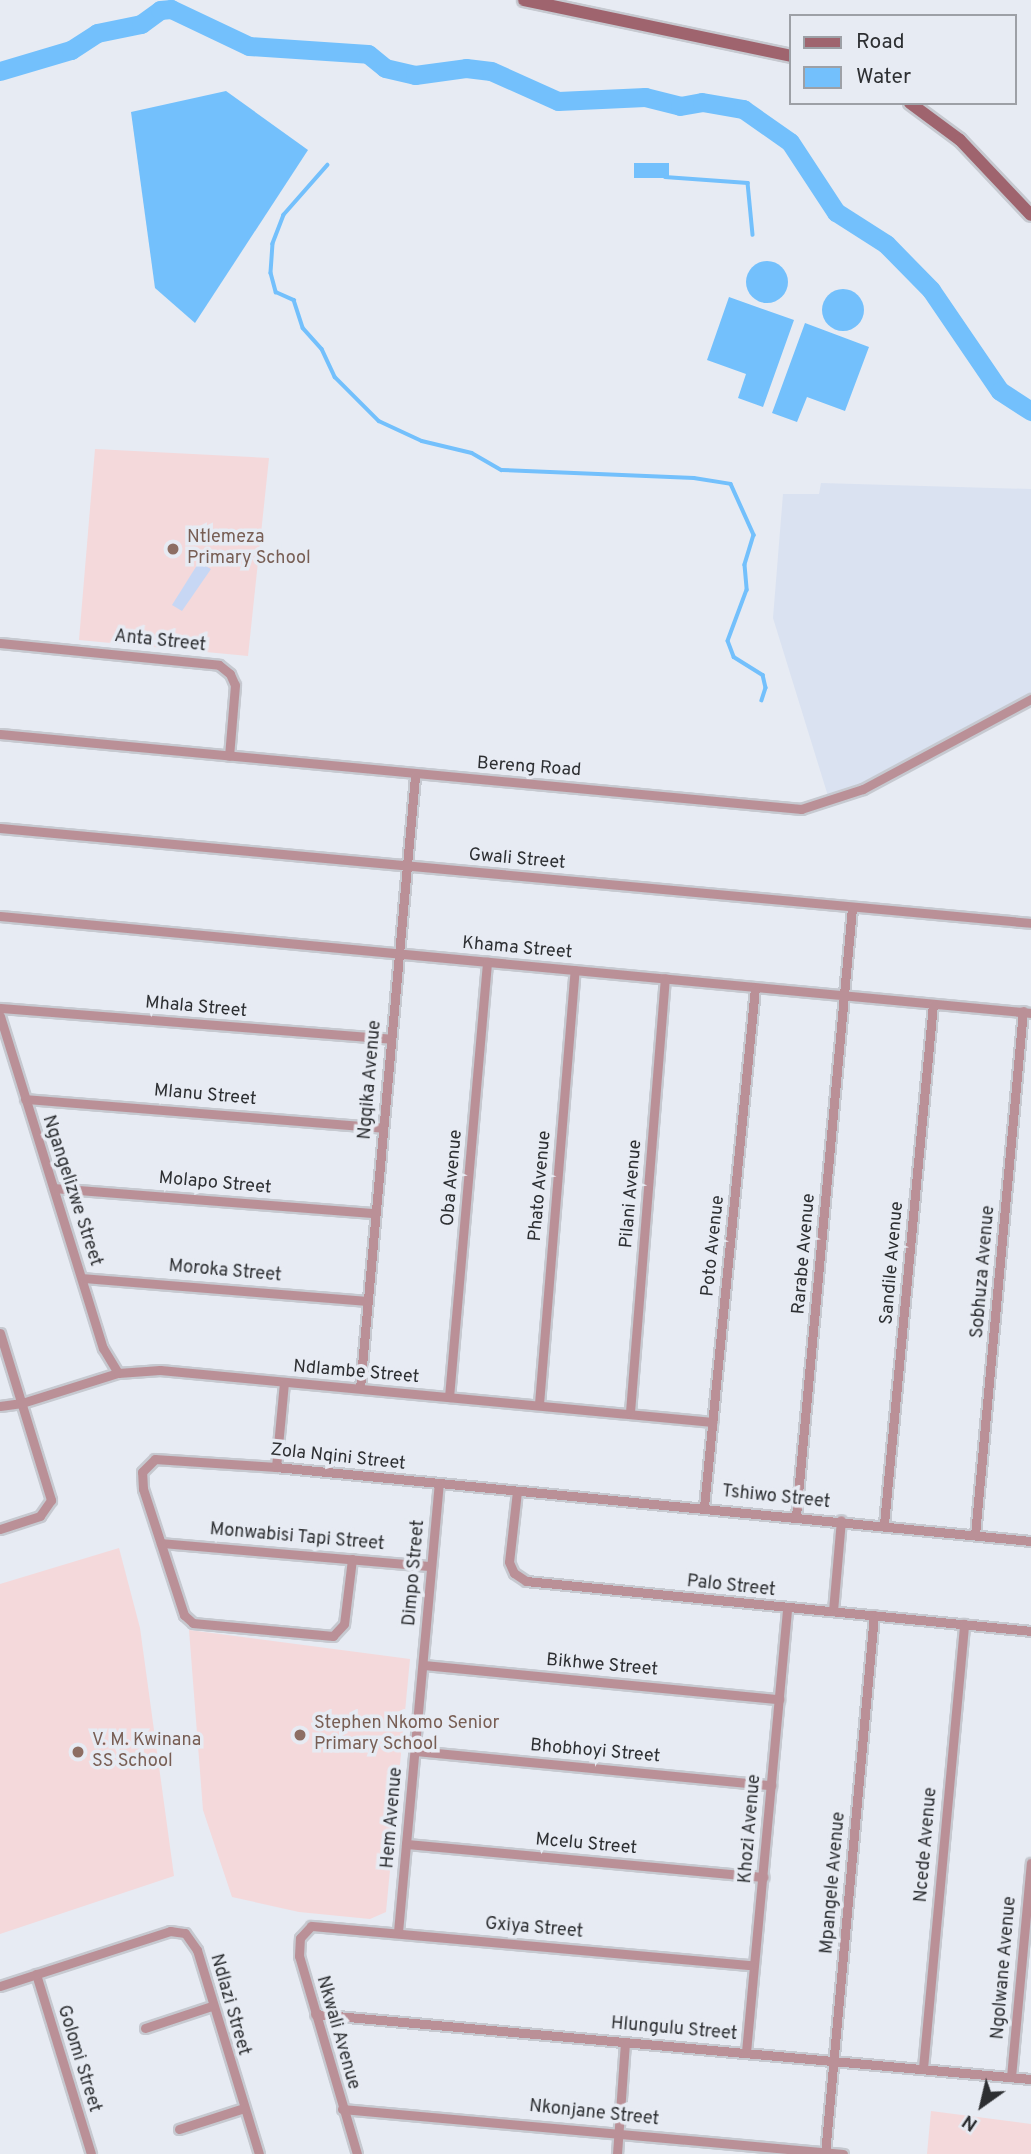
<!DOCTYPE html>
<html>
<head>
<meta charset="utf-8">
<style>
  body { margin:0 }
  #map { position:relative; width:1031px; height:2154px; overflow:hidden; background:#e7ebf3; font-family:Overpass,sans-serif }
  div>[style] { position:absolute }
  .built>* { inset:0; background:#dae2f1 }
  .education>* { inset:0; background:#f4d9db }
  .green>* { inset:0; background:#c7d7f4 }
  .water>* { inset:0; background:#73c0fc }
  .round { border-radius:50% }
  .stream>* { height:3.5px; margin:-1.75px; padding:0 1.75px; transform-origin:1.75px; border-radius:1.75px; background:#73c0fc }
  .river>* { height:19px; margin:-9.5px; padding:0 9.5px; transform-origin:9.5px; border-radius:9.5px; background:#73c0fc }
  .roads { filter:drop-shadow(2px 0 #c6c9d0) drop-shadow(-2px 0 #c6c9d0) drop-shadow(0 2px #c6c9d0) drop-shadow(0 -2px #c6c9d0) }
  .street>* { height:9px; margin:-4.5px; padding:0 4.5px; transform-origin:4.5px; border-radius:4.5px; background:#ba9097 }
  .secondary>* { height:12px; margin:-6px; padding:0 6px; transform-origin:6px; border-radius:6px; background:#9f646e }
  .dots>* { width:19px; height:19px; translate:-50% -50%; box-sizing:border-box; border:4px solid #e7ebf3; border-radius:50% }
  span { translate:-50% -50%; white-space:nowrap; text-align:center; line-height:1.15; -webkit-text-stroke:7px #e7ebf3; paint-order:stroke }
  .education-label { font-size:18px; color:#785e54 }
  .left { translate:0 -50%; text-align:left }
  .street-label { font-size:18px; color:#2d2f32 }
  .legend { position:absolute; left:789px; top:14px; width:228px; height:91px; box-sizing:border-box; background:#e7ebf3; border:2px solid #9da0a6; margin:0; padding:9px 12px; list-style:none; font-size:21px; color:#2d2f32 }
  .legend li { display:flex; align-items:center; gap:14px; height:35px }
  .legend b { width:35px; border:2px solid #9da0a6 }
  .north { position:absolute; left:947px; top:2070px; width:70px; height:70px; -webkit-text-stroke:5px #e7ebf3; paint-order:stroke; rotate:214deg; font-size:19px; font-weight:700; line-height:28px; text-align:center; color:#2d2f32 }
  .north::after { content:''; display:block; margin:auto; width:24px; height:32px; background:#2d2f32; clip-path:polygon(50% 0,100% 100%,50% 72%,0 100%) }
</style>
</head>
<body>
<div id="map">
  <div class="built">
    <div style="clip-path:polygon(821px 483px,1031px 489px,1031px 695px,875px 778px,828px 796px,773px 618px,783px 494px,819px 494px)"></div>
  </div>
  <div class="education">
    <div style="clip-path:polygon(95px 449px,269px 458px,248px 656px,79px 640px)"></div>
    <div style="clip-path:polygon(119px 1548px,140px 1628px,174px 1876px,0 1934px,0 1584px)"></div>
    <div style="clip-path:polygon(189px 1630px,410px 1659px,386px 1912px,370px 1919px,299px 1912px,232px 1897px,203px 1810px)"></div>
    <div style="clip-path:polygon(931px 2111px,1031px 2124px,1031px 2154px,927px 2154px)"></div>
  </div>
  <div class="green">
    <div style="clip-path:polygon(199px 562px,211px 569px,182px 611px,172px 605px)"></div>
  </div>
  <div class="water">
    <div style="clip-path:polygon(226px 91px,308px 150px,195px 323px,155px 288px,131px 112px)"></div>
    <div style="clip-path:polygon(634px 163px,669px 163px,669px 178px,634px 178px)"></div>
    <div class="round" style="left:746px;top:261px;width:42px;height:42px"></div>
    <div class="round" style="left:822px;top:289px;width:42px;height:42px"></div>
    <div style="clip-path:polygon(729px 297px,794px 320px,763px 407px,738px 398px,746px 374px,707px 360px)"></div>
    <div style="clip-path:polygon(805px 323px,869px 347px,845px 411px,807px 397px,797px 422px,772px 413px)"></div>
  </div>
  <div class="stream">
    <div style="left:328px;top:165px;width:67px;rotate:131.3deg"></div>
    <div style="left:284px;top:215px;width:31px;rotate:111deg"></div>
    <div style="left:273px;top:244px;width:29px;rotate:94deg"></div>
    <div style="left:271px;top:273px;width:20px;rotate:75deg"></div>
    <div style="left:276px;top:292px;width:20px;rotate:24deg"></div>
    <div style="left:294px;top:300px;width:29px;rotate:72deg"></div>
    <div style="left:303px;top:328px;width:28px;rotate:48deg"></div>
    <div style="left:322px;top:349px;width:31px;rotate:65deg"></div>
    <div style="left:335px;top:377px;width:62px;rotate:45deg"></div>
    <div style="left:379px;top:421px;width:47px;rotate:24.9deg"></div>
    <div style="left:422px;top:441px;width:51px;rotate:13.5deg"></div>
    <div style="left:472px;top:453px;width:34px;rotate:30deg"></div>
    <div style="left:502px;top:470px;width:192px;rotate:2.4deg"></div>
    <div style="left:694px;top:478px;width:37px;rotate:9deg"></div>
    <div style="left:731px;top:484px;width:56px;rotate:65.7deg"></div>
    <div style="left:754px;top:535px;width:31px;rotate:107deg"></div>
    <div style="left:745px;top:565px;width:25px;rotate:85deg"></div>
    <div style="left:747px;top:590px;width:54px;rotate:110.4deg"></div>
    <div style="left:728px;top:641px;width:17px;rotate:69deg"></div>
    <div style="left:734px;top:657px;width:34px;rotate:32deg"></div>
    <div style="left:763px;top:675px;width:13px;rotate:77deg"></div>
    <div style="left:766px;top:688px;width:13px;rotate:108deg"></div>
    <div style="left:665px;top:177px;width:83px;rotate:4.1deg"></div>
    <div style="left:748px;top:183px;width:52px;rotate:84.5deg"></div>
  </div>
  <div class="river">
    <div style="left:0;top:71px;width:74px;rotate:-16.5deg"></div>
    <div style="left:71px;top:50px;width:31px;rotate:-33deg"></div>
    <div style="left:97px;top:33px;width:45px;rotate:-11.6deg"></div>
    <div style="left:141px;top:24px;width:24px;rotate:-36deg"></div>
    <div style="left:160px;top:10px;width:11px;rotate:-5deg"></div>
    <div style="left:171px;top:9px;width:86px;rotate:25.4deg"></div>
    <div style="left:249px;top:46px;width:119px;rotate:3.8deg"></div>
    <div style="left:368px;top:54px;width:22px;rotate:39deg"></div>
    <div style="left:385px;top:68px;width:31px;rotate:13deg"></div>
    <div style="left:415px;top:75px;width:51px;rotate:-7.8deg"></div>
    <div style="left:466px;top:68px;width:25px;rotate:7deg"></div>
    <div style="left:491px;top:71px;width:73px;rotate:24.1deg"></div>
    <div style="left:558px;top:101px;width:87px;rotate:-2.6deg"></div>
    <div style="left:645px;top:97px;width:36px;rotate:14deg"></div>
    <div style="left:680px;top:106px;width:22px;rotate:-10deg"></div>
    <div style="left:702px;top:102px;width:42px;rotate:9.7deg"></div>
    <div style="left:743px;top:109px;width:57px;rotate:35.1deg"></div>
    <div style="left:790px;top:142px;width:84px;rotate:56.7deg"></div>
    <div style="left:836px;top:212px;width:59px;rotate:32.6deg"></div>
    <div style="left:886px;top:244px;width:64px;rotate:45.6deg"></div>
    <div style="left:931px;top:290px;width:122px;rotate:55.7deg"></div>
    <div style="left:1000px;top:391px;width:37px;rotate:33deg"></div>
  </div>
  <div class="roads">
    <div class="street">
      <div style="left:0;top:643px;width:220px;rotate:5.7deg"></div>
      <div style="left:219px;top:665px;width:14px;rotate:39deg"></div>
      <div style="left:230px;top:674px;width:12px;rotate:66deg"></div>
      <div style="left:235px;top:685px;width:71px;rotate:94.8deg"></div>
      <div style="left:0;top:734px;width:805px;rotate:5.35deg"></div>
      <div style="left:801px;top:809px;width:65px;rotate:-17.9deg"></div>
      <div style="left:863px;top:789px;width:191px;rotate:-28.2deg"></div>
      <div style="left:0;top:828px;width:1035px;rotate:5.26deg"></div>
      <div style="left:0;top:916px;width:1036px;rotate:5.37deg"></div>
      <div style="left:0;top:1008px;width:391px;rotate:4.5deg"></div>
      <div style="left:0;top:1016px;width:348px;rotate:72.8deg"></div>
      <div style="left:103px;top:1348px;width:29px;rotate:59deg"></div>
      <div style="left:25px;top:1099px;width:358px;rotate:4.6deg"></div>
      <div style="left:54px;top:1188px;width:321px;rotate:4.5deg"></div>
      <div style="left:82px;top:1278px;width:285px;rotate:4.6deg"></div>
      <div style="left:0;top:1333px;width:175px;rotate:73deg"></div>
      <div style="left:51px;top:1500px;width:19px;rotate:125deg"></div>
      <div style="left:40px;top:1516px;width:42px;rotate:162deg"></div>
      <div style="left:360px;top:1388px;width:614px;rotate:-84.86deg"></div>
      <div style="left:449px;top:1397px;width:437px;rotate:-85deg"></div>
      <div style="left:539px;top:1404px;width:435px;rotate:-85.3deg"></div>
      <div style="left:0;top:1406px;width:22px;rotate:-8deg"></div>
      <div style="left:22px;top:1403px;width:101px;rotate:-17.4deg"></div>
      <div style="left:118px;top:1373px;width:42px;rotate:-4.1deg"></div>
      <div style="left:160px;top:1370px;width:555px;rotate:5.37deg"></div>
      <div style="left:630px;top:1412px;width:435px;rotate:-85.4deg"></div>
      <div style="left:276px;top:1467px;width:85px;rotate:-84.6deg"></div>
      <div style="left:517px;top:1491px;width:71px;rotate:96.4deg"></div>
      <div style="left:509px;top:1562px;width:12px;rotate:66deg"></div>
      <div style="left:514px;top:1573px;width:14px;rotate:34deg"></div>
      <div style="left:526px;top:1581px;width:507px;rotate:5.65deg"></div>
      <div style="left:704px;top:1507px;width:521px;rotate:-84.39deg"></div>
      <div style="left:796px;top:1516px;width:611px;rotate:-84.74deg"></div>
      <div style="left:884px;top:1524px;width:522px;rotate:-84.62deg"></div>
      <div style="left:975px;top:1535px;width:526px;rotate:-84.77deg"></div>
      <div style="left:161px;top:1543px;width:270px;rotate:4.9deg"></div>
      <div style="left:352px;top:1559px;width:65px;rotate:97deg"></div>
      <div style="left:344px;top:1624px;width:16px;rotate:133deg"></div>
      <div style="left:333px;top:1636px;width:141px;rotate:-174.7deg"></div>
      <div style="left:193px;top:1623px;width:12px;rotate:-138deg"></div>
      <div style="left:184px;top:1615px;width:133px;rotate:-108deg"></div>
      <div style="left:143px;top:1489px;width:17px;rotate:-93deg"></div>
      <div style="left:142px;top:1472px;width:18px;rotate:-45deg"></div>
      <div style="left:155px;top:1459px;width:121px;rotate:3.8deg"></div>
      <div style="left:276px;top:1467px;width:759px;rotate:5.6deg"></div>
      <div style="left:833px;top:1611px;width:91px;rotate:-85deg"></div>
      <div style="left:423px;top:1665px;width:358px;rotate:5.5deg"></div>
      <div style="left:415px;top:1751px;width:358px;rotate:5.5deg"></div>
      <div style="left:406px;top:1844px;width:359px;rotate:5.3deg"></div>
      <div style="left:398px;top:1932px;width:450px;rotate:-84.8deg"></div>
      <div style="left:36px;top:1974px;width:188px;rotate:73deg"></div>
      <div style="left:0;top:1986px;width:179px;rotate:-17.9deg"></div>
      <div style="left:170px;top:1931px;width:15px;rotate:8deg"></div>
      <div style="left:185px;top:1933px;width:21px;rotate:55deg"></div>
      <div style="left:197px;top:1950px;width:213px;rotate:73.1deg"></div>
      <div style="left:315px;top:2014px;width:719px;rotate:5.19deg"></div>
      <div style="left:145px;top:2028px;width:71px;rotate:-18.2deg"></div>
      <div style="left:746px;top:2052px;width:446px;rotate:-84.7deg"></div>
      <div style="left:923px;top:2068px;width:446px;rotate:-84.7deg"></div>
      <div style="left:1011px;top:2077px;width:215px;rotate:-84.7deg"></div>
      <div style="left:342px;top:2109px;width:503px;rotate:5.13deg"></div>
      <div style="left:179px;top:2129px;width:68px;rotate:-17.9deg"></div>
      <div style="left:357px;top:2154px;width:206px;rotate:-106.3deg"></div>
      <div style="left:299px;top:1956px;width:18px;rotate:-87deg"></div>
      <div style="left:300px;top:1938px;width:16px;rotate:-47deg"></div>
      <div style="left:311px;top:1926px;width:443px;rotate:5.1deg"></div>
      <div style="left:617px;top:2154px;width:112px;rotate:-85.9deg"></div>
      <div style="left:825px;top:2154px;width:541px;rotate:-84.81deg"></div>
    </div>
    <div class="secondary">
      <div style="left:524px;top:0;width:273px;rotate:11.8deg"></div>
      <div style="left:910px;top:103px;width:62px;rotate:36.5deg"></div>
      <div style="left:960px;top:140px;width:103px;rotate:46.6deg"></div>
    </div>
  </div>
  <div class="dots">
    <div style="left:173px;top:549px;background:#8d6e63"></div>
    <div style="left:300px;top:1735px;background:#8d6e63"></div>
    <div style="left:78px;top:1752px;background:#8d6e63"></div>
  </div>
  <div class="education-label">
    <span class="left" style="left:187px;top:549px">Ntlemeza<br>Primary School</span>
    <span class="left" style="left:314px;top:1735px">Stephen Nkomo Senior<br>Primary School</span>
    <span class="left" style="left:92px;top:1752px">V. M. Kwinana<br>SS School</span>
  </div>
  <div class="street-label">
    <span style="left:160px;top:642px;rotate:6deg">Anta Street</span>
    <span style="left:529px;top:768px;rotate:4deg">Bereng Road</span>
    <span style="left:517px;top:860px;rotate:5deg">Gwali Street</span>
    <span style="left:517px;top:949px;rotate:5deg">Khama Street</span>
    <span style="left:196px;top:1008px;rotate:5deg">Mhala Street</span>
    <span style="left:371px;top:1080px;rotate:-85deg">Ngqika Avenue</span>
    <span style="left:205px;top:1096px;rotate:5deg">Mlanu Street</span>
    <span style="left:453px;top:1178px;rotate:-85deg">Oba Avenue</span>
    <span style="left:215px;top:1184px;rotate:5deg">Molapo Street</span>
    <span style="left:541px;top:1186px;rotate:-85deg">Phato Avenue</span>
    <span style="left:71px;top:1191px;rotate:72deg">Ngangelizwe Street</span>
    <span style="left:632px;top:1194px;rotate:-85deg">Pilani Avenue</span>
    <span style="left:714px;top:1246px;rotate:-84deg">Poto Avenue</span>
    <span style="left:805px;top:1254px;rotate:-85deg">Rarabe Avenue</span>
    <span style="left:893px;top:1263px;rotate:-85deg">Sandile Avenue</span>
    <span style="left:225px;top:1272px;rotate:5deg">Moroka Street</span>
    <span style="left:984px;top:1272px;rotate:-85deg">Sobhuza Avenue</span>
    <span style="left:356px;top:1373px;rotate:5deg">Ndlambe Street</span>
    <span style="left:338px;top:1458px;rotate:6deg">Zola Nqini Street</span>
    <span style="left:776px;top:1498px;rotate:6deg">Tshiwo Street</span>
    <span style="left:297px;top:1538px;rotate:5deg">Monwabisi Tapi Street</span>
    <span style="left:415px;top:1573px;rotate:-85deg">Dimpo Street</span>
    <span style="left:731px;top:1587px;rotate:6deg">Palo Street</span>
    <span style="left:602px;top:1666px;rotate:5deg">Bikhwe Street</span>
    <span style="left:595px;top:1752px;rotate:5deg">Bhobhoyi Street</span>
    <span style="left:393px;top:1818px;rotate:-85deg">Hem Avenue</span>
    <span style="left:751px;top:1829px;rotate:-85deg">Khozi Avenue</span>
    <span style="left:586px;top:1845px;rotate:5deg">Mcelu Street</span>
    <span style="left:927px;top:1845px;rotate:-85deg">Ncede Avenue</span>
    <span style="left:834px;top:1883px;rotate:-85deg">Mpangele Avenue</span>
    <span style="left:534px;top:1929px;rotate:5deg">Gxiya Street</span>
    <span style="left:1005px;top:1968px;rotate:-85deg">Ngolwane Avenue</span>
    <span style="left:229px;top:2005px;rotate:74deg">Ndlazi Street</span>
    <span style="left:674px;top:2030px;rotate:5deg">Hlungulu Street</span>
    <span style="left:337px;top:2033px;rotate:74deg">Nkwali Avenue</span>
    <span style="left:78px;top:2059px;rotate:73deg">Golomi Street</span>
    <span style="left:594px;top:2114px;rotate:6deg">Nkonjane Street</span>
  </div>
  <ul class="legend">
  <li><b style="height:9px;background:#9f646e"></b>Road</li>
  <li><b style="height:19px;background:#73c0fc"></b>Water</li>
  </ul>
  <div class="north">N</div>
</div>
</body>
</html>
